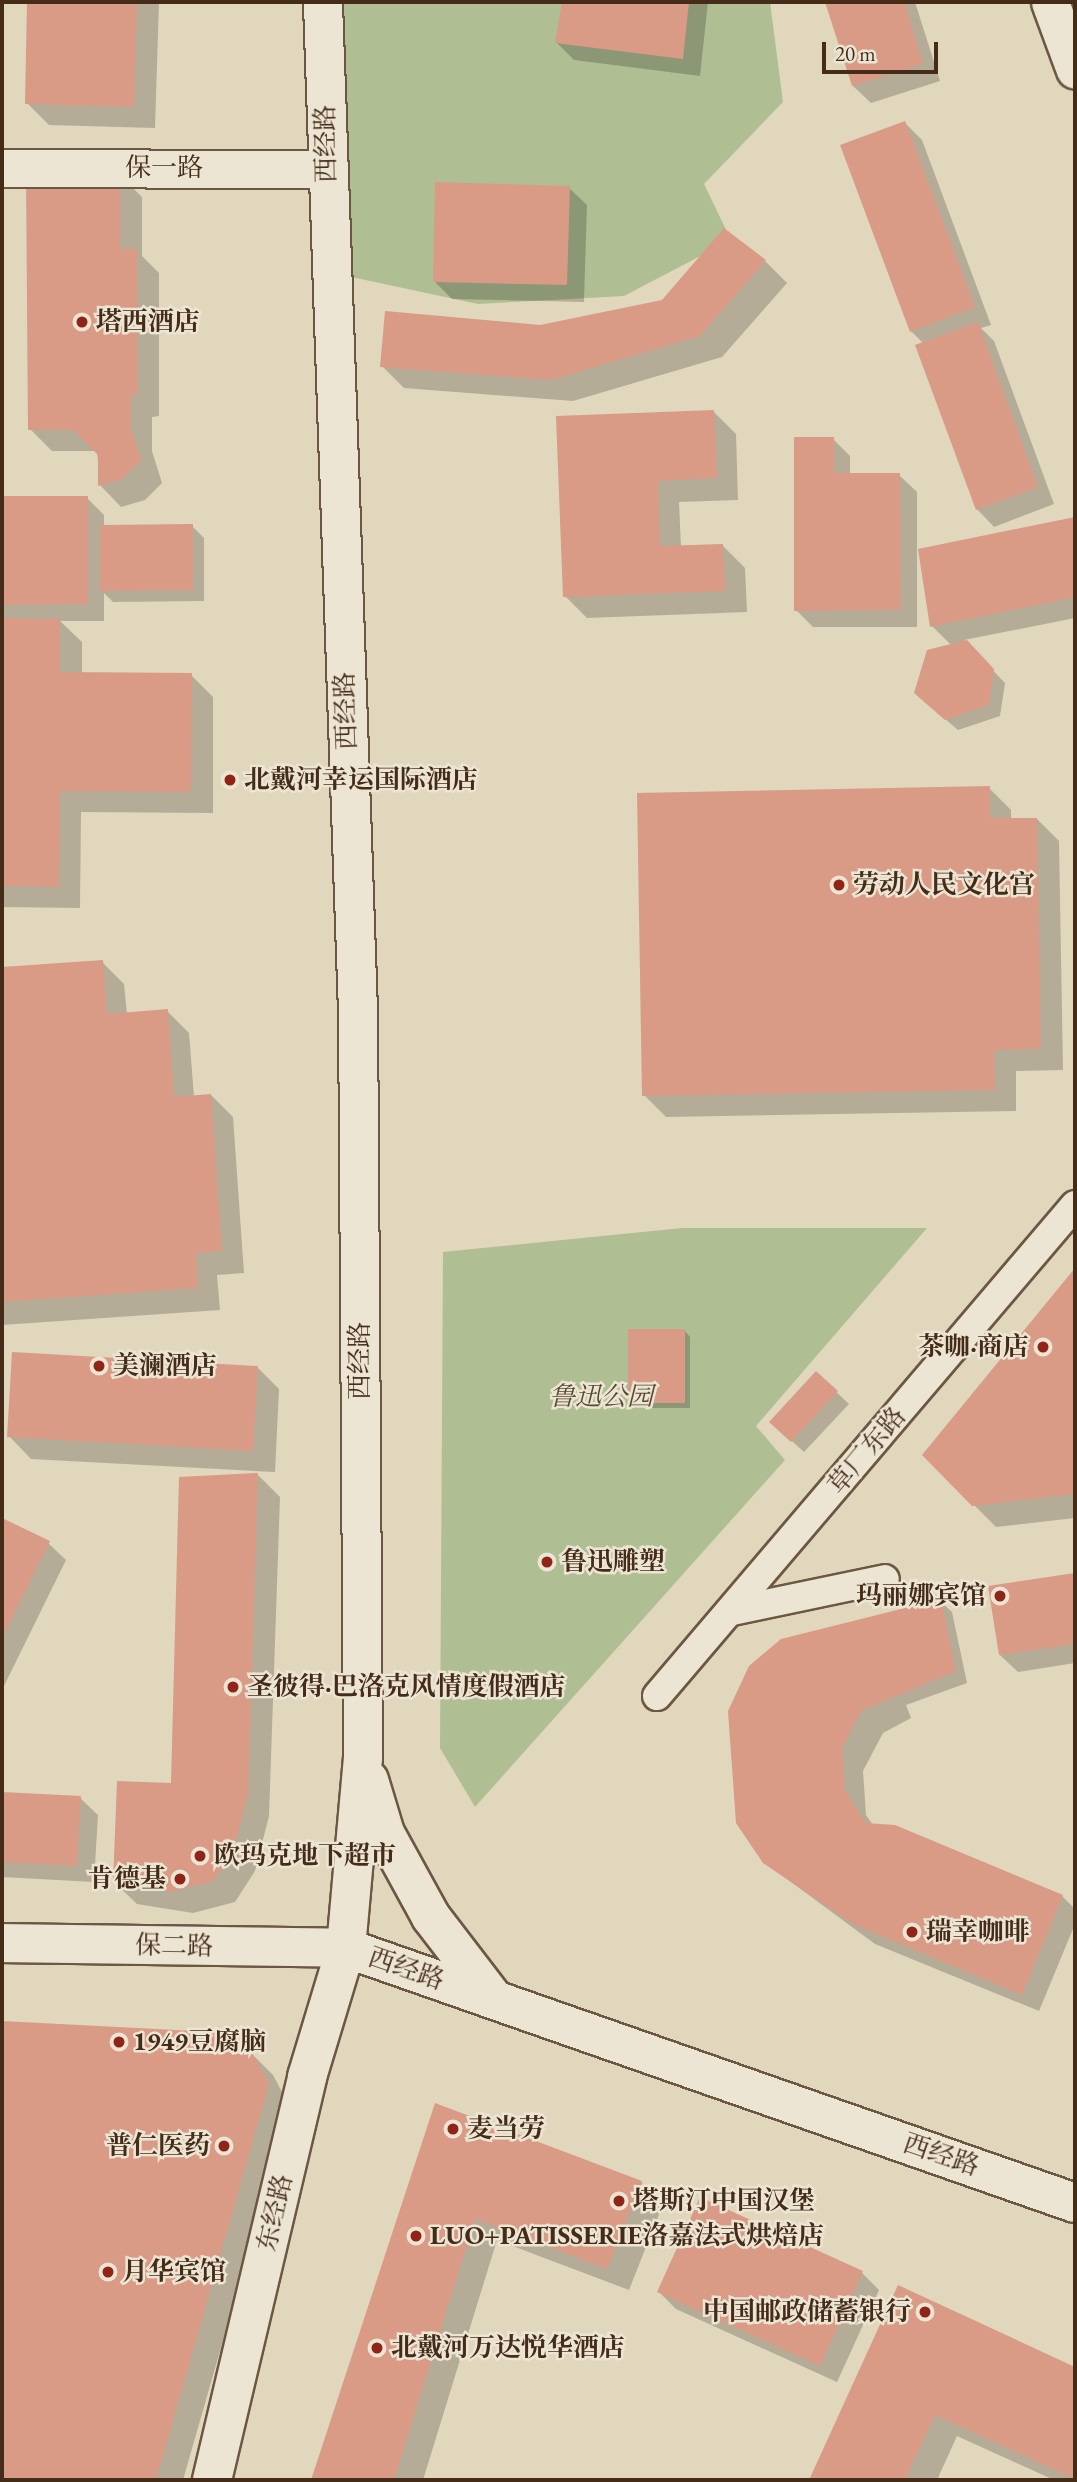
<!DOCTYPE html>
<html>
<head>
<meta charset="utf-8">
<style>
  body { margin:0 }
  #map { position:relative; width:1077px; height:2482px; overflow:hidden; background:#e1d7bc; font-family:"EB Garamond","Noto Serif SC",serif }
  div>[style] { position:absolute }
  .green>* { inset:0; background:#b0bf93 }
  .shadow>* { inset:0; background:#0003 }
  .building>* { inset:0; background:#d99a86 }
  .roads { filter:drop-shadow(2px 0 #6c5742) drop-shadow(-2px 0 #6c5742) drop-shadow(0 2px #6c5742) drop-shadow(0 -2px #6c5742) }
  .pedestrian>* { height:28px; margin:-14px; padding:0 14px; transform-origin:14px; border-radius:14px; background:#ece5d3 }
  .minor>* { height:37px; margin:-18.5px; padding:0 18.5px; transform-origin:18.5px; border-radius:18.5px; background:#ece5d3 }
  .tertiary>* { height:38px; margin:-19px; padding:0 19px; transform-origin:19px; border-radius:19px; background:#ece5d3 }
  .secondary>* { height:38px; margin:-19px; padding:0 19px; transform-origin:19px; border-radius:19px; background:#ece5d3 }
  .dots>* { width:19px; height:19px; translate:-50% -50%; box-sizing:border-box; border:4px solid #ece5d3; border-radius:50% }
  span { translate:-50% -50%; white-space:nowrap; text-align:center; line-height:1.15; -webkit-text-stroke:5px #ece5d3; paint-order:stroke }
  .street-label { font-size:26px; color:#452c19 }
  .poi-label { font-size:26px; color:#452c19; font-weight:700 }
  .left { translate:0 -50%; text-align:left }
  .right { translate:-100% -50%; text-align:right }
  .park-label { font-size:26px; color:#5a4931; font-style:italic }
  .frame { position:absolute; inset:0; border:4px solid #452c19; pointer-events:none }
  .scale { position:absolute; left:822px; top:42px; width:116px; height:32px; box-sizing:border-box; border:4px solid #452c19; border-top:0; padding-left:9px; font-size:21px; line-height:24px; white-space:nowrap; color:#452c19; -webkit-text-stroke:5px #ece5d3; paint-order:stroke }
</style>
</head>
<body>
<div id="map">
  <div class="green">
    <div style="clip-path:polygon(337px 2px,770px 2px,783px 102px,704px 184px,731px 240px,624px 296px,478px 304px,342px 275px)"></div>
    <div style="clip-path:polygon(682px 1228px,927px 1228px,756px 1426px,785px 1460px,475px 1807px,440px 1748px,443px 1252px)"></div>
  </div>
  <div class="shadow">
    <div style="clip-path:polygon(29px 2px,159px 2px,155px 128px,49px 125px,27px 103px)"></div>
    <div style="clip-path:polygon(563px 2px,708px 2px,700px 76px,574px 60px,557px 43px)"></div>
    <div style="clip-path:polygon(827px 2px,915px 2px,940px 81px,871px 103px,853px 86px)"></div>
    <div style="clip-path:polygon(905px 123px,922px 140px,991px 325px,981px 328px,994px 341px,1054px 504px,994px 527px,977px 509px,924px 344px,911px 331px)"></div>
    <div style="clip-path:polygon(120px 175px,142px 197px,142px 256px,159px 273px,159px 416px,152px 417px,152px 451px,162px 483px,145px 500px,121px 507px,100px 485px,97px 451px,52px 451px,30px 429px)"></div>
    <div style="clip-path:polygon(569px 188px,587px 205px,584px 302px,452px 299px,434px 281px)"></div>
    <div style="clip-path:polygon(765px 261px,787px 283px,722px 357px,573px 401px,404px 388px,382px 366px,663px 301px)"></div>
    <div style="clip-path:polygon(714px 412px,736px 434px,738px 500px,679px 502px,681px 547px,723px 546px,745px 568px,747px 612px,587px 618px,565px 596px,558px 418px)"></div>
    <div style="clip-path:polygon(833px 439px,850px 456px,850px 475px,899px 475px,917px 492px,917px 627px,813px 627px,796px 610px)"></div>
    <div style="clip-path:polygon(2px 498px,87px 498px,104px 515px,104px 526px,192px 526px,204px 538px,204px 601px,113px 602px,104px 593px,104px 621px,60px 621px,82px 642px,82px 674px,191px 675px,213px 697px,213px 813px,81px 812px,80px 908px,2px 907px)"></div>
    <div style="clip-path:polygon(1075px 519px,1075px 618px,964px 640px,1005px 683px,1000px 716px,958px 730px,928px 704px,952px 646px,932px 626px,920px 550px)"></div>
    <div style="clip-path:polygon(989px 788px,1011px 810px,1011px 820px,1037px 819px,1059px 841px,1063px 1070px,1016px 1071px,1016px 1111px,666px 1117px,644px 1095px)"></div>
    <div style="clip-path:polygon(102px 962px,124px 984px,127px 1014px,167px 1011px,189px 1033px,194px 1097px,211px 1095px,233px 1117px,244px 1273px,217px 1275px,220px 1310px,2px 1325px,2px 968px)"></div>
    <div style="clip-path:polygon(1075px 1271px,1075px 1518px,996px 1527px,924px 1455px)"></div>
    <div style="clip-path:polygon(685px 1331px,690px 1337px,690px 1408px,635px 1408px,630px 1402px)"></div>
    <div style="clip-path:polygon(257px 1367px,279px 1389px,275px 1472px,31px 1459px,9px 1436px)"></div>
    <div style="clip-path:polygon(816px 1373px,849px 1404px,804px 1452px,783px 1433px)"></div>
    <div style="clip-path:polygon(258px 1475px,280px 1497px,269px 1816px,255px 1871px,235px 1902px,193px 1913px,137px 1904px,114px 1882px,173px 1785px)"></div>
    <div style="clip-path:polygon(2px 1520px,48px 1543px,66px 1560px,2px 1690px)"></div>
    <div style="clip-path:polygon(1075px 1575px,1075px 1663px,1018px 1672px,1000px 1655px,990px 1587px)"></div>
    <div style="clip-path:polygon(940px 1601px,952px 1612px,967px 1683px,906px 1705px,911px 1718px,883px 1733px,863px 1771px,866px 1815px,873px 1825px,1062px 1896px,1075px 1909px,1075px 1924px,1039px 2011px,875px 1944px,764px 1862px,782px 1641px)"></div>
    <div style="clip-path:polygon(2px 1794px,80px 1798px,98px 1815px,94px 1882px,2px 1877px)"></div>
    <div style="clip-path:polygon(2px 2022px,211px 2034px,250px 2052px,273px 2075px,290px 2107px,183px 2480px,2px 2480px)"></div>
    <div style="clip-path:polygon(436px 2105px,641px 2182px,663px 2204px,629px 2290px,497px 2240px,423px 2480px,313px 2480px)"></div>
    <div style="clip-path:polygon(862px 2273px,879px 2290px,837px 2382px,676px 2309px,659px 2292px)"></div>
    <div style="clip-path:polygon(899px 2287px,1075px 2369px,1075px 2480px,1054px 2480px,957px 2436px,937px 2480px,811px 2480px)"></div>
  </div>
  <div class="building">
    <div style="clip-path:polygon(27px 2px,137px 2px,134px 107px,25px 104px)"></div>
    <div style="clip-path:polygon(562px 2px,689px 2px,683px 59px,555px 43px)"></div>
    <div style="clip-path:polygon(825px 2px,904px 2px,923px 64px,852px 86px)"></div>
    <div style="clip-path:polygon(905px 121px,975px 307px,910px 332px,840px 145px)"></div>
    <div style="clip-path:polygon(26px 174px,120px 174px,120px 249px,137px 249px,138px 394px,131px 395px,131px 428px,141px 460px,122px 479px,98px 486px,98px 455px,73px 430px,28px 430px)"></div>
    <div style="clip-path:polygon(435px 182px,570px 186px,567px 285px,433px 282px)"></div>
    <div style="clip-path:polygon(724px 228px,766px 260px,700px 336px,551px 380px,380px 367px,385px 311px,540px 325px,662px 300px)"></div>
    <div style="clip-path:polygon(978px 322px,1038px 487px,976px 510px,915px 345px)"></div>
    <div style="clip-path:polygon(714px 410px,717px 478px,658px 481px,660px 546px,723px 544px,725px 591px,563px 597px,556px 416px)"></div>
    <div style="clip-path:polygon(794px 437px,834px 437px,834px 473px,900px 473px,901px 610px,794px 611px)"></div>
    <div style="clip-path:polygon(2px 496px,88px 496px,88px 604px,2px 605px)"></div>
    <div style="clip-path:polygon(1075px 517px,1075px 597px,930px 627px,918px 549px)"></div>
    <div style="clip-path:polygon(193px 524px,193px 590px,100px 591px,100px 525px)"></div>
    <div style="clip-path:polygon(2px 618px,60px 619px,60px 672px,192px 673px,191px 792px,60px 791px,59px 887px,2px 886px)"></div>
    <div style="clip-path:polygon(967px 640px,994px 669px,989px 705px,945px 720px,914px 693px,927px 650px)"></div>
    <div style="clip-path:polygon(990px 786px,990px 818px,1037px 818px,1041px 1049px,994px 1050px,995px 1090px,642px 1096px,637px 793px)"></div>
    <div style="clip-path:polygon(103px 960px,107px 1014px,168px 1009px,174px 1097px,211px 1094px,222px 1251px,196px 1253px,198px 1288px,2px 1302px,2px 967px)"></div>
    <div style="clip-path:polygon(1075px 1268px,1075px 1494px,972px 1506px,922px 1455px)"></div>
    <div style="clip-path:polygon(628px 1329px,685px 1329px,685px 1403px,628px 1403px)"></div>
    <div style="clip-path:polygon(12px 1352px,258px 1366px,253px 1451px,7px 1437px)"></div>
    <div style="clip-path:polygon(816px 1371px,838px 1391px,791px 1442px,769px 1422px)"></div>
    <div style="clip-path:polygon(258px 1473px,248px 1793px,234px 1849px,213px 1881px,170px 1892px,113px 1883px,117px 1781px,171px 1783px,179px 1477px)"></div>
    <div style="clip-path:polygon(2px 1518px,50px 1541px,2px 1638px)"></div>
    <div style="clip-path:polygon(1075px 1573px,1075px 1644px,999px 1655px,988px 1586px)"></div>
    <div style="clip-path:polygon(941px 1599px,956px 1671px,861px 1711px,842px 1748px,845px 1791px,866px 1823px,895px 1825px,1063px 1895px,1022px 1995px,853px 1924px,763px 1863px,736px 1823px,728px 1711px,749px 1666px,781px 1639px)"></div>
    <div style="clip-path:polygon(2px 1792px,81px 1796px,77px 1866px,2px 1862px)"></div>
    <div style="clip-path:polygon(2px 2021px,214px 2032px,251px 2051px,269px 2084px,156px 2480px,2px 2480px)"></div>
    <div style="clip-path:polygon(435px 2103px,642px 2181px,607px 2269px,475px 2219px,394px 2480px,311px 2480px)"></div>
    <div style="clip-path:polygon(700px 2197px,863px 2271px,820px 2366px,657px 2292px)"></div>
    <div style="clip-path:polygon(898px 2285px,1075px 2367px,1075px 2479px,935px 2415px,905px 2480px,809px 2480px)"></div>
  </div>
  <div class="roads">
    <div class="pedestrian">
      <div style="left:732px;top:1611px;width:156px;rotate:-11.8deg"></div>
      <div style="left:657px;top:1696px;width:645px;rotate:-49.59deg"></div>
    </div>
    <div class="minor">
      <div style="left:1050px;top:2px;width:72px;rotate:69.8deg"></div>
      <div style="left:2px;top:168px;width:324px;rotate:0.2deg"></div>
    </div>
    <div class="tertiary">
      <div style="left:2px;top:1943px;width:344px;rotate:0.8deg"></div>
    </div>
    <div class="secondary">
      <div style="left:369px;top:1780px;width:55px;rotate:73.2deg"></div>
      <div style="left:385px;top:1833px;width:96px;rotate:61.3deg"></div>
      <div style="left:431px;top:1917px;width:103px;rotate:52.5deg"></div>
      <div style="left:346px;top:1948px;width:772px;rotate:19.28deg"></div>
      <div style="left:212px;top:2480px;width:414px;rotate:-76.7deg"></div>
      <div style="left:307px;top:2077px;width:135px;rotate:-73.2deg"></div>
      <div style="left:346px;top:1948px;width:191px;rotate:-84.9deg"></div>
      <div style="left:363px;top:1758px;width:747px;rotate:-90.38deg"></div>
      <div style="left:358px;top:1011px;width:1010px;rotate:-91.99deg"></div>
    </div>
  </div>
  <div class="dots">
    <div style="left:82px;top:322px;background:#8f2418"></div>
    <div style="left:230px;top:780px;background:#8f2418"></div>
    <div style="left:839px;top:885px;background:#8f2418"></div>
    <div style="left:1043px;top:1347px;background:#8f2418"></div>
    <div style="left:99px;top:1366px;background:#8f2418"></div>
    <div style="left:547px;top:1562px;background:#8f2418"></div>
    <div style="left:1000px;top:1596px;background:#8f2418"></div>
    <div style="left:233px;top:1687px;background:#8f2418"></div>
    <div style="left:200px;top:1856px;background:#8f2418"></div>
    <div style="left:180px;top:1879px;background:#8f2418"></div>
    <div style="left:912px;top:1932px;background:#8f2418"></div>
    <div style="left:119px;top:2042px;background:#8f2418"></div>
    <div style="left:453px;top:2129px;background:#8f2418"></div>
    <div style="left:224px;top:2146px;background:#8f2418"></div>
    <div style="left:619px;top:2201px;background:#8f2418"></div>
    <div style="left:416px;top:2236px;background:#8f2418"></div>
    <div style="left:108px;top:2272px;background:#8f2418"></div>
    <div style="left:925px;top:2312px;background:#8f2418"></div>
    <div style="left:377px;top:2348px;background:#8f2418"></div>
  </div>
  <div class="street-label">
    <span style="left:326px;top:144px;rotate:-91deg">西经路</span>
    <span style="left:164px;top:168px">保一路</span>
    <span style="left:346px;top:711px;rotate:-92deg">西经路</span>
    <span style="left:360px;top:1361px;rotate:-90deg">西经路</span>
    <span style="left:867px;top:1451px;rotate:-50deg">草厂东路</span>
    <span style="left:174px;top:1946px;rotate:1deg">保二路</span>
    <span style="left:406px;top:1969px;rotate:19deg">西经路</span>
    <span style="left:941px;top:2155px;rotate:19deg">西经路</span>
    <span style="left:275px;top:2213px;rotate:-77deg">东经路</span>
  </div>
  <div class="poi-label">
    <span class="left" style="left:96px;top:322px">塔西酒店</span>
    <span class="left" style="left:244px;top:780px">北戴河幸运国际酒店</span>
    <span class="left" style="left:853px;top:885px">劳动人民文化宫</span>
    <span class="right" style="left:1029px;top:1347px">茶咖·商店</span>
    <span class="left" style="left:113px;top:1366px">美澜酒店</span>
    <span class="left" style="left:561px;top:1562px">鲁迅雕塑</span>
    <span class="right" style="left:986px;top:1596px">玛丽娜宾馆</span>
    <span class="left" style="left:247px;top:1687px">圣彼得·巴洛克风情度假酒店</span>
    <span class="left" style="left:214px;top:1856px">欧玛克地下超市</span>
    <span class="right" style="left:166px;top:1879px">肯德基</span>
    <span class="left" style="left:926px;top:1932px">瑞幸咖啡</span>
    <span class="left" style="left:133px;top:2042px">1949豆腐脑</span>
    <span class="left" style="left:467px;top:2129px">麦当劳</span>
    <span class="right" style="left:210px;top:2146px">普仁医药</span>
    <span class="left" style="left:633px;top:2201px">塔斯汀中国汉堡</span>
    <span class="left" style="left:430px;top:2236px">LUO+PATISSERIE洛嘉法式烘焙店</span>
    <span class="left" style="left:122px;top:2272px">月华宾馆</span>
    <span class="right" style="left:911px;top:2312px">中国邮政储蓄银行</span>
    <span class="left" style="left:391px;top:2348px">北戴河万达悦华酒店</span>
  </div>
  <div class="park-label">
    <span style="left:601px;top:1397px">鲁迅公园</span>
  </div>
  <div class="frame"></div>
  <div class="scale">20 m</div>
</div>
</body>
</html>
